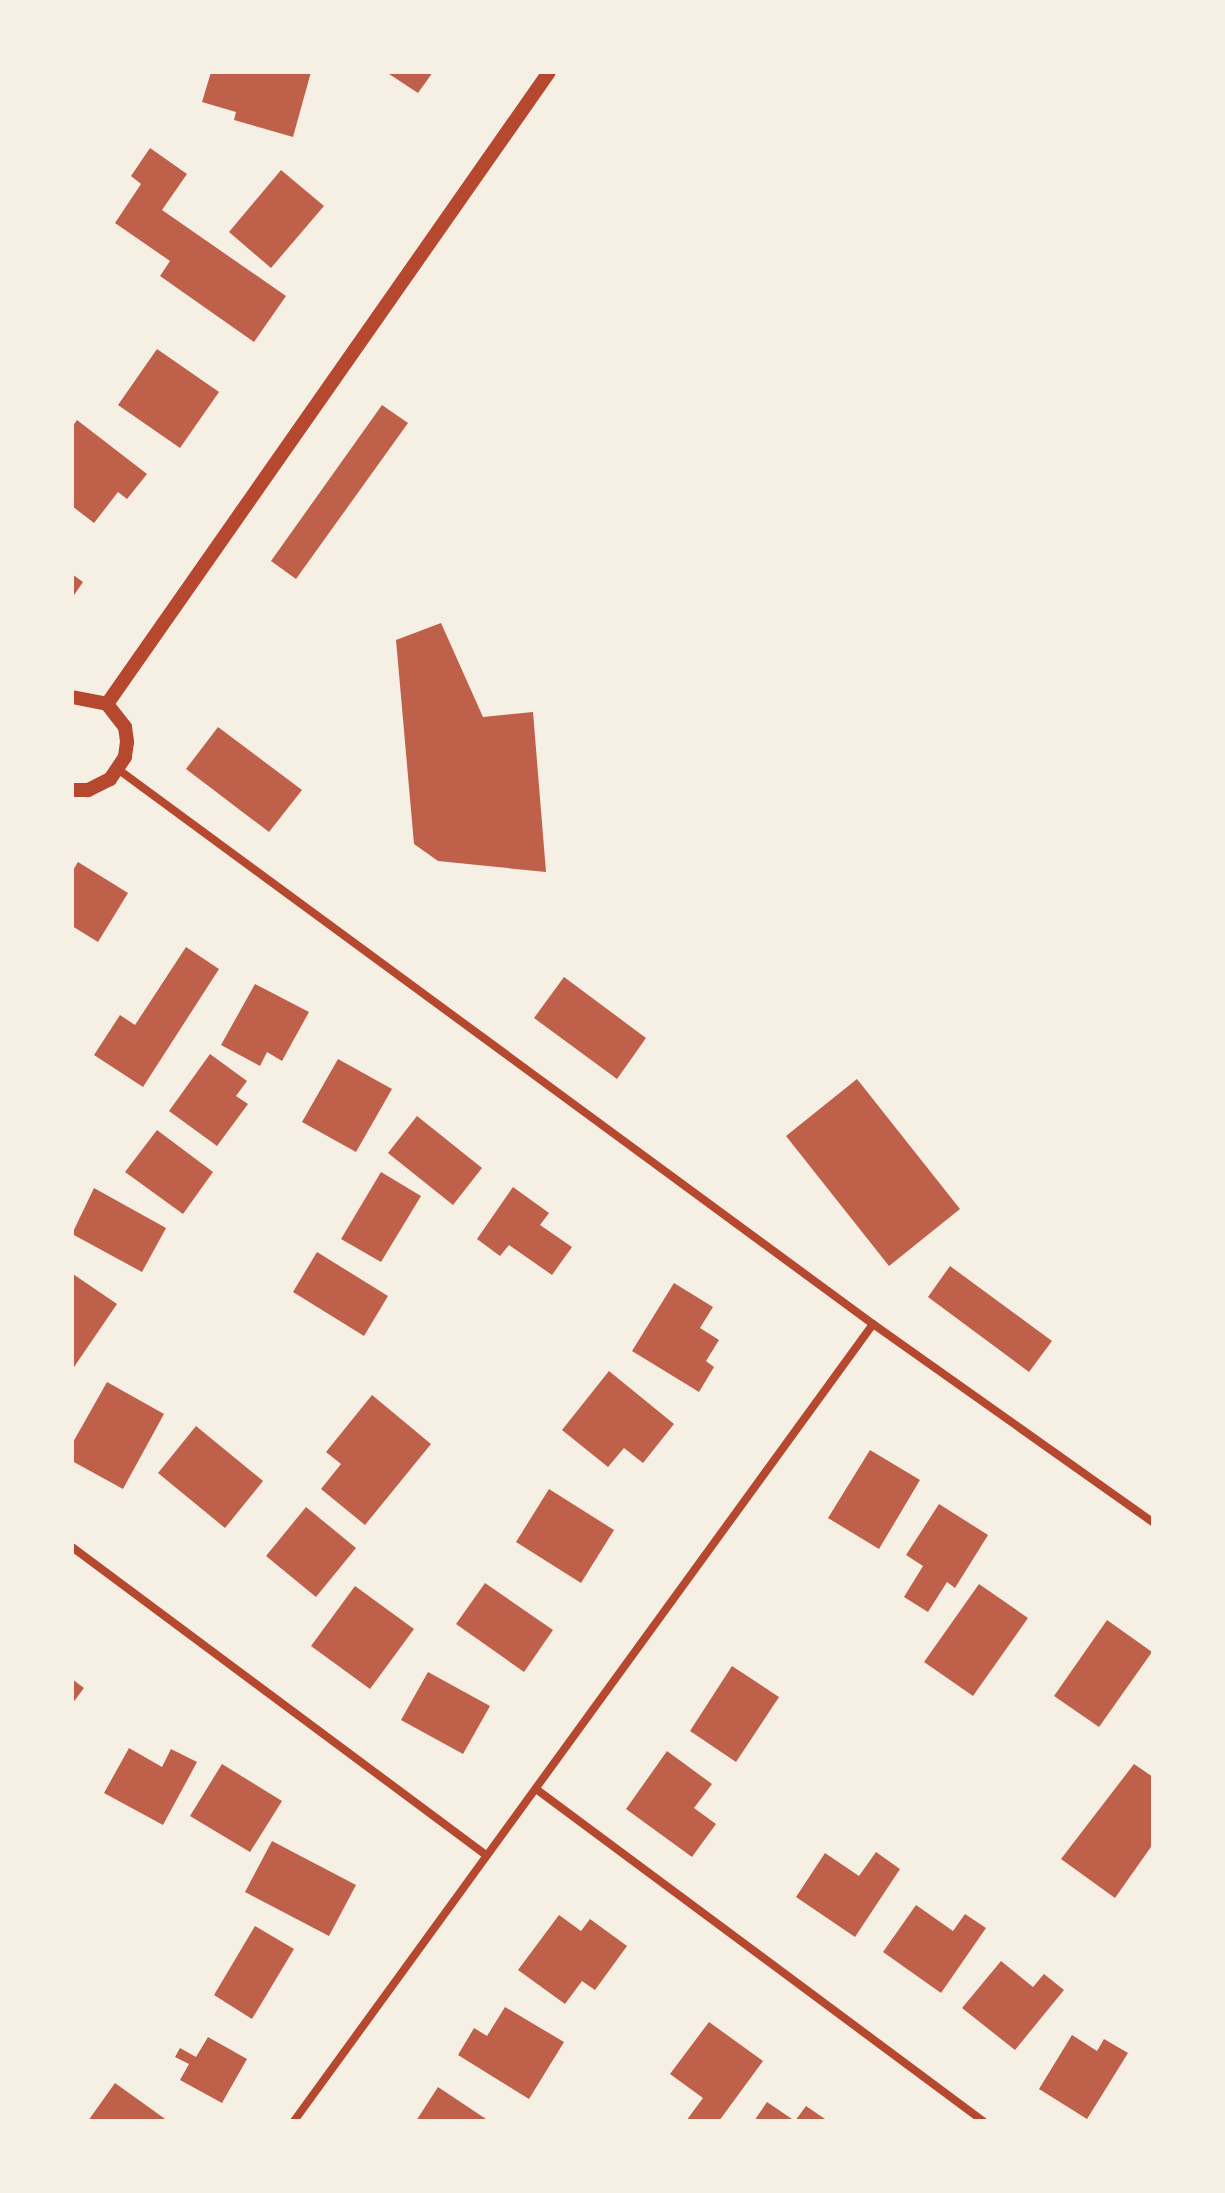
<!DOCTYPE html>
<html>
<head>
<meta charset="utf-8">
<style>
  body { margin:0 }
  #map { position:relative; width:1225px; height:2193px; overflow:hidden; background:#f6efe4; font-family:Mulish,sans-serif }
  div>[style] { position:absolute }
  .building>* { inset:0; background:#bf614a }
  .minor>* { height:8px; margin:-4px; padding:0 4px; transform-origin:4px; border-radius:4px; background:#b5482f }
  .tertiary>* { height:14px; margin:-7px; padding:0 7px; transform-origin:7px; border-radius:7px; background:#b5482f }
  span { translate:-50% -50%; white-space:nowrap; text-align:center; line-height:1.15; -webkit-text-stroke:6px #f6efe4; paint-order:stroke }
  .frame { position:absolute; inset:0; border:74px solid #f6efe4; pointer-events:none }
</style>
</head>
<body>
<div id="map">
  <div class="building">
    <div style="clip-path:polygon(211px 72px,311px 72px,293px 137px,234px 120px,236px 112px,202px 102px)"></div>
    <div style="clip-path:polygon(386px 72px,433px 72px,418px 93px)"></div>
    <div style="clip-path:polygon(150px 148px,187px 174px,162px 210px,286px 296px,254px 342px,160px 276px,170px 261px,115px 223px,141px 184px,131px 176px)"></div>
    <div style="clip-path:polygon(281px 170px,324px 206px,271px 268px,229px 232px)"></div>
    <div style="clip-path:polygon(157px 349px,219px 392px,180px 448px,118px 405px)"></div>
    <div style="clip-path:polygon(382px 405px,408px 423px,296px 579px,271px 561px)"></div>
    <div style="clip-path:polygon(77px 420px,147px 474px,127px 499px,118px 492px,94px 523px,72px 506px,72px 427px)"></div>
    <div style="clip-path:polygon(72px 574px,83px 582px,72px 598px)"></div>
    <div style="clip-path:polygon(441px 623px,483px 717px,533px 712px,546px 872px,438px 861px,414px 844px,396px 640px)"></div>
    <div style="clip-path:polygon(218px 727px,302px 790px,269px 832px,186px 769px)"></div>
    <div style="clip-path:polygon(78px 862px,128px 893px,98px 942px,72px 926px,72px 872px)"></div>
    <div style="clip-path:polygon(186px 947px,219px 969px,143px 1087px,94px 1055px,120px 1015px,135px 1025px)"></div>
    <div style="clip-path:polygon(564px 977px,646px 1038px,617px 1079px,534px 1018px)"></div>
    <div style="clip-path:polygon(255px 984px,309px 1012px,282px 1061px,267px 1052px,260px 1066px,221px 1045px)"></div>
    <div style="clip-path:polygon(210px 1054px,247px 1081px,236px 1096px,248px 1104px,217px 1146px,169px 1111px)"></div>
    <div style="clip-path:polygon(338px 1059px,392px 1089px,356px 1152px,302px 1122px)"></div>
    <div style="clip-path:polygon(857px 1079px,960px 1209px,889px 1266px,786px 1136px)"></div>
    <div style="clip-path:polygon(417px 1116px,482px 1168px,453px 1205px,388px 1153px)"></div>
    <div style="clip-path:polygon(157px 1130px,213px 1172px,183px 1214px,125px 1172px)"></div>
    <div style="clip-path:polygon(381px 1172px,421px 1196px,381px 1262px,341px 1239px)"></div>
    <div style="clip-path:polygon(513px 1187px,549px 1213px,540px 1225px,572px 1247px,552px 1275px,509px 1245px,500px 1256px,477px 1239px)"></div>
    <div style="clip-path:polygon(94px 1188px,166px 1228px,142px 1272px,72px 1234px)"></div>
    <div style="clip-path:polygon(317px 1252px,388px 1296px,364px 1336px,293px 1292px)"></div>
    <div style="clip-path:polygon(950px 1266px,1052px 1341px,1029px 1372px,928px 1297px)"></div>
    <div style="clip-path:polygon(73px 1274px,117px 1304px,72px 1370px,72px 1276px)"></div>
    <div style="clip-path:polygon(674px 1283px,713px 1307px,700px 1328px,719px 1340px,706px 1361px,714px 1367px,699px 1392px,632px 1351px)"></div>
    <div style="clip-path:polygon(609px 1371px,674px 1424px,643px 1463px,624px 1448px,608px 1467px,562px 1430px)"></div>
    <div style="clip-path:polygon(107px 1382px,164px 1414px,123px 1489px,72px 1461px,72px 1444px)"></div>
    <div style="clip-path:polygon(372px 1395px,431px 1444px,365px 1525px,321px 1489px,341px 1464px,326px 1452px)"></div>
    <div style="clip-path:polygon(196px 1426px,263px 1481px,225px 1528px,158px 1473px)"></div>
    <div style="clip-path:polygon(870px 1450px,920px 1480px,879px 1549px,828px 1518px)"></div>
    <div style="clip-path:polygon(549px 1489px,614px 1530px,581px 1583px,516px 1542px)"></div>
    <div style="clip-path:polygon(939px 1504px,988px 1535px,955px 1588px,947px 1582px,928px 1612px,904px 1597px,923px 1566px,906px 1555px)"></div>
    <div style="clip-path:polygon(306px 1507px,356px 1548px,316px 1597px,266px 1556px)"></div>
    <div style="clip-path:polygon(485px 1583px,553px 1630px,524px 1672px,456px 1624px)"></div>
    <div style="clip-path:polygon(979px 1584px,1028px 1618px,973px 1696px,924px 1662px)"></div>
    <div style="clip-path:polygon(355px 1586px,414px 1629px,370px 1689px,311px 1646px)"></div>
    <div style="clip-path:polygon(1107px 1620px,1152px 1652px,1099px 1727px,1054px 1696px)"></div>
    <div style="clip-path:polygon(732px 1666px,779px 1697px,736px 1762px,690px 1731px)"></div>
    <div style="clip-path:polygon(428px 1672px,490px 1706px,463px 1754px,401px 1720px)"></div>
    <div style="clip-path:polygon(72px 1679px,84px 1688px,72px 1704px)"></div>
    <div style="clip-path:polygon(129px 1748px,162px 1767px,171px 1749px,197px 1762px,163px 1825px,104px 1793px)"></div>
    <div style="clip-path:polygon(667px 1751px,712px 1784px,694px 1808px,716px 1824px,692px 1857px,626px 1809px)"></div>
    <div style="clip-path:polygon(222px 1764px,282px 1801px,250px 1852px,190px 1816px)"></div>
    <div style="clip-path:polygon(1134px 1764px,1153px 1777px,1153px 1844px,1115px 1898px,1061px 1859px)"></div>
    <div style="clip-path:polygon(272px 1841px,356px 1885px,329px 1936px,245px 1892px)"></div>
    <div style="clip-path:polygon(876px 1852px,900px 1869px,855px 1937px,796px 1897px,825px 1853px,859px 1876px)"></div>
    <div style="clip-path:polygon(916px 1905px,953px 1931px,965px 1914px,986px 1928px,941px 1993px,883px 1952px)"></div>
    <div style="clip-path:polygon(559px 1915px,581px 1931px,590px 1919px,627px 1946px,595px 1990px,582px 1981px,565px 2004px,518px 1970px)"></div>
    <div style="clip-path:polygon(255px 1926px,294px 1949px,252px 2019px,214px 1995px)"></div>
    <div style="clip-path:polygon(1001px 1961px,1033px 1987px,1044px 1974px,1064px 1990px,1015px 2050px,962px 2008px)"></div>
    <div style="clip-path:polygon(505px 2007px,564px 2042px,529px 2099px,458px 2055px,474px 2028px,487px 2036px)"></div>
    <div style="clip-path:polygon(709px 2022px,763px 2061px,719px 2121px,686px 2121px,703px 2098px,670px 2074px)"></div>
    <div style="clip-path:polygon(1072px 2035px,1097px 2051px,1104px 2039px,1128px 2053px,1087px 2119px,1039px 2089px)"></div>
    <div style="clip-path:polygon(208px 2037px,247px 2059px,222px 2103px,180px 2080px,189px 2064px,175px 2057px,180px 2048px,196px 2057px)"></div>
    <div style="clip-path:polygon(115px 2083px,168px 2121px,88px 2121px)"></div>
    <div style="clip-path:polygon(438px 2087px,489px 2121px,416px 2121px)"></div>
    <div style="clip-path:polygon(767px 2102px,795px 2121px,806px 2106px,828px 2121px,754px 2121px)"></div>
  </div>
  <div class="minor">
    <div style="left:119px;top:770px;width:936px;rotate:36.31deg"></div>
    <div style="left:873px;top:1324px;width:343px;rotate:35.3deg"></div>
    <div style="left:72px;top:1547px;width:516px;rotate:36.65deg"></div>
    <div style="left:536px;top:1789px;width:557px;rotate:36.6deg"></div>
    <div style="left:294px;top:2121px;width:985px;rotate:-54deg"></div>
  </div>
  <div class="tertiary">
    <div style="left:72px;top:697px;width:36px;rotate:11deg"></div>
    <div style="left:107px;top:704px;width:29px;rotate:52deg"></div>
    <div style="left:125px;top:727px;width:15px;rotate:82deg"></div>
    <div style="left:127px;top:742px;width:15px;rotate:98deg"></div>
    <div style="left:125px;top:757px;width:27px;rotate:124deg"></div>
    <div style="left:110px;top:779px;width:25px;rotate:153deg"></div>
    <div style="left:88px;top:790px;width:16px;rotate:180deg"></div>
    <div style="left:107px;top:704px;width:771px;rotate:-55.03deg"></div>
  </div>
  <div class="frame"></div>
</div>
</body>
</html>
